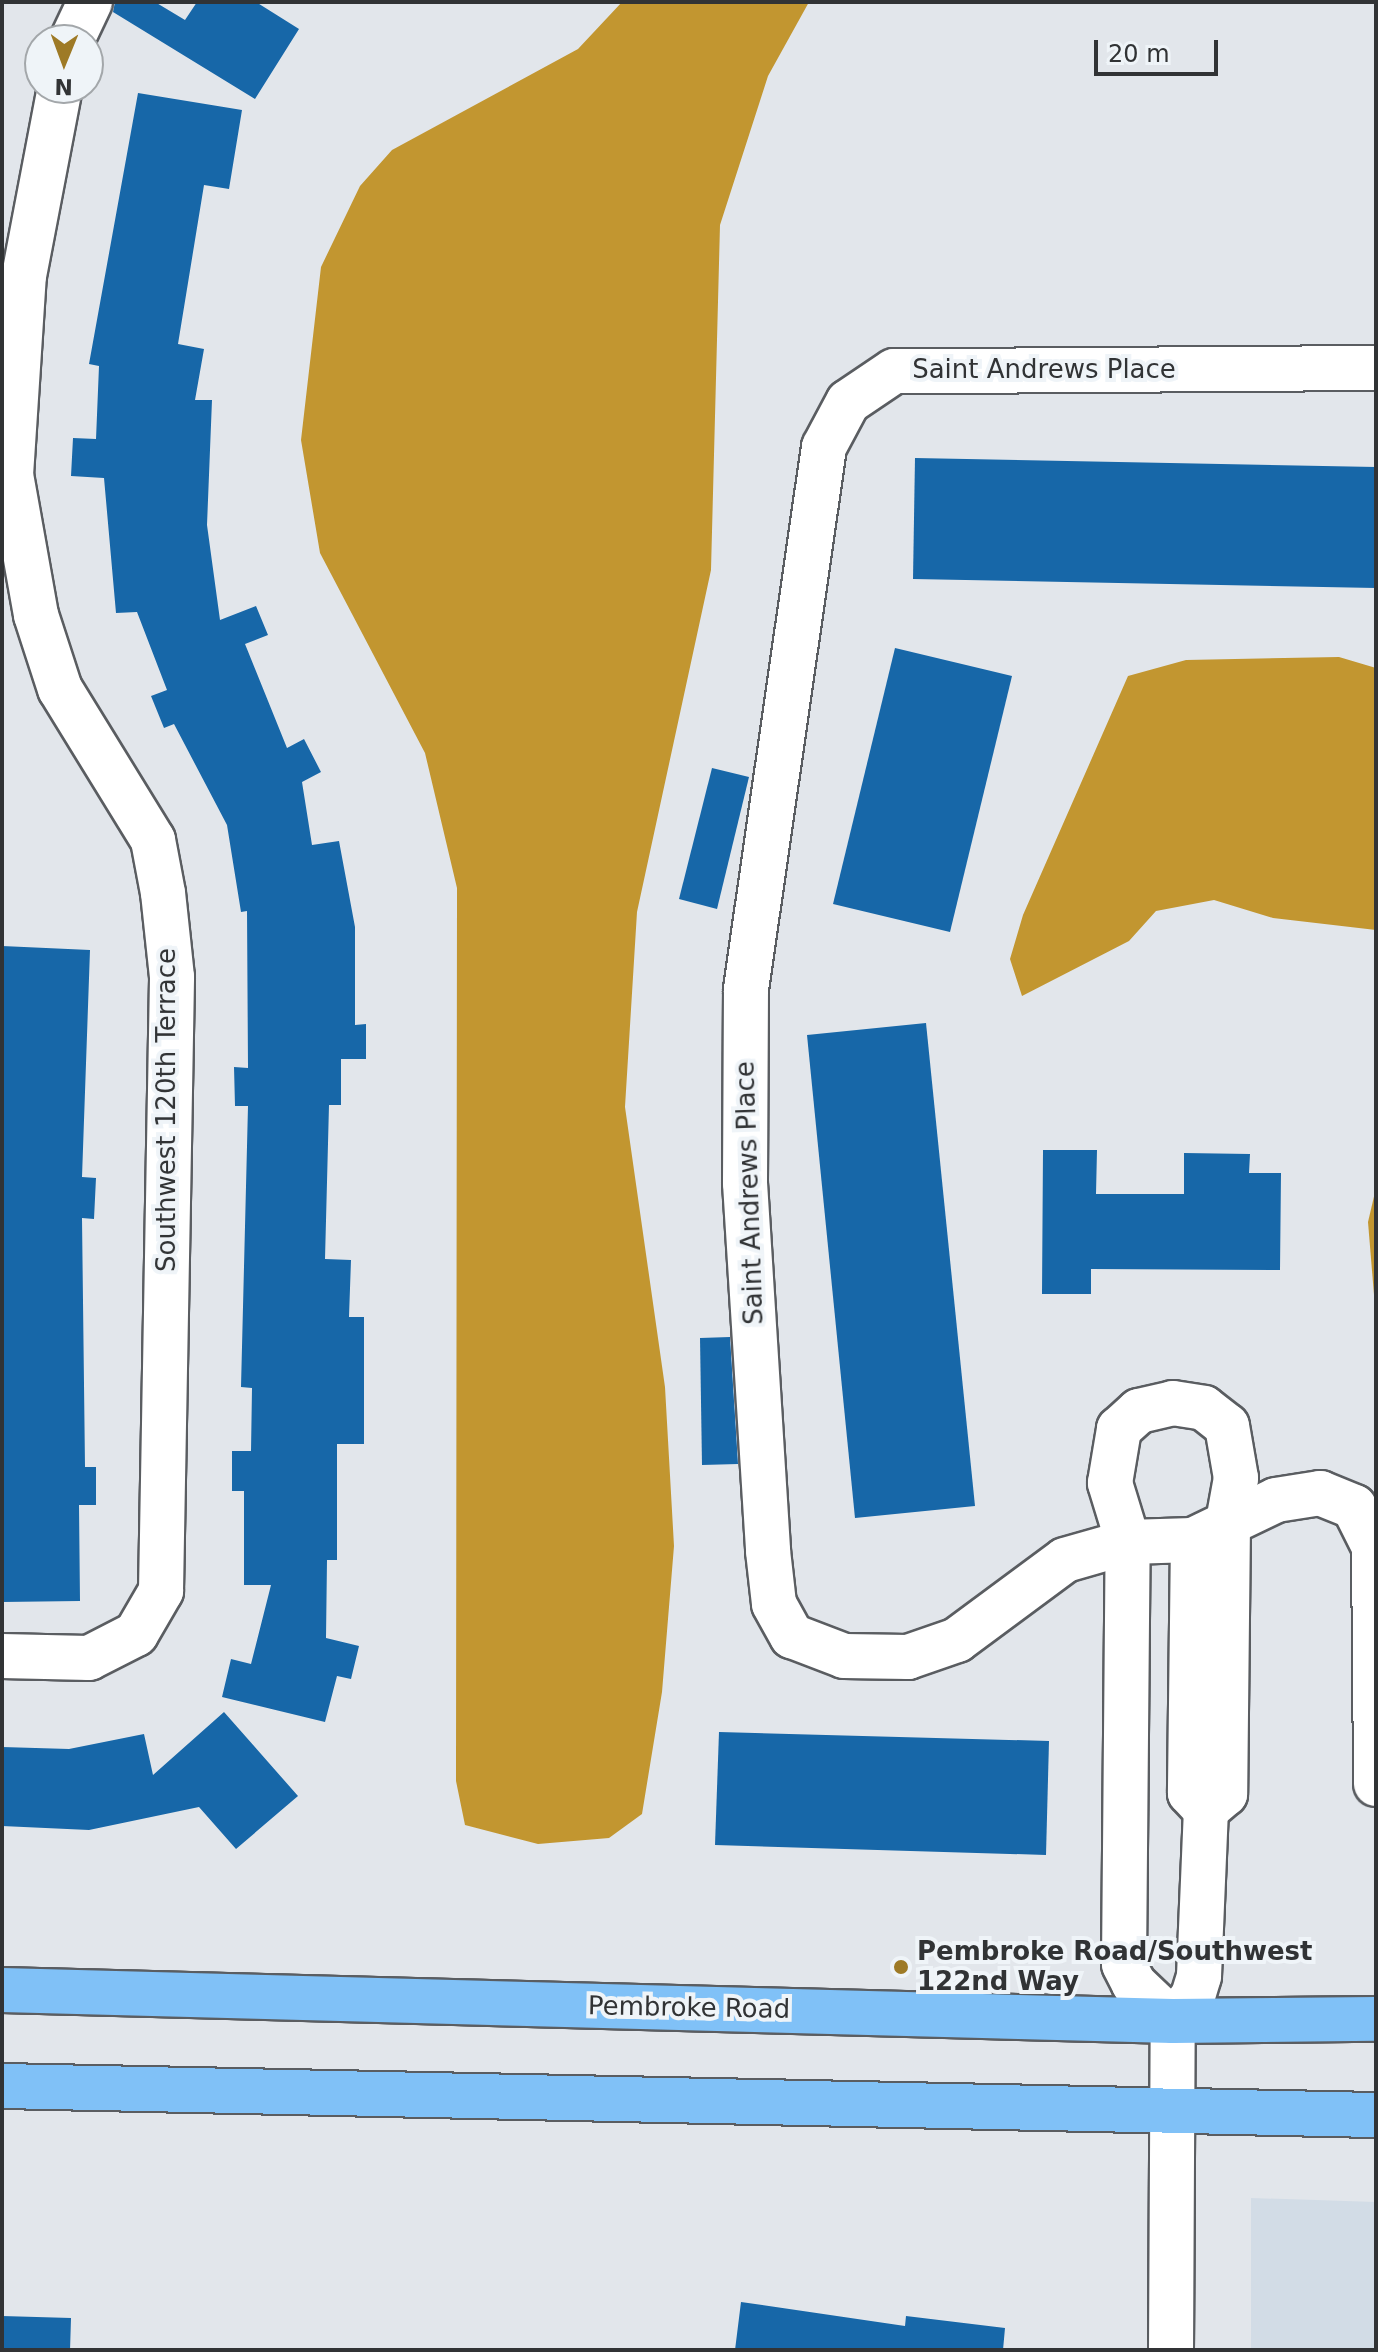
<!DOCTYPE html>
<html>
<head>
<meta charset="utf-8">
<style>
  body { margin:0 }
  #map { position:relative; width:1378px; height:2352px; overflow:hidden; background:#e2e6eb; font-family:"DejaVu Sans",sans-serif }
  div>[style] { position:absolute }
  .built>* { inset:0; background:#d2dce6 }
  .water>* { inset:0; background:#c29630 }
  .building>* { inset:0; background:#1767a8 }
  .roads { filter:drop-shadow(2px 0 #5a5d61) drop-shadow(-2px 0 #5a5d61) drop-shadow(0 2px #5a5d61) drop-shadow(0 -2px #5a5d61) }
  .minor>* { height:44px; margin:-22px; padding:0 22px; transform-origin:22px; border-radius:22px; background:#fff }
  .major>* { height:44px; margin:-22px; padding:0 22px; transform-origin:22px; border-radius:22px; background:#80c1f7 }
  .dots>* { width:22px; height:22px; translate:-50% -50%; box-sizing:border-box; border:4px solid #eff4f8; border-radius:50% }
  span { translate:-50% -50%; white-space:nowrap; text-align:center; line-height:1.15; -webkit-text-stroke:8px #eff4f8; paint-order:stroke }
  .street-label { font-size:26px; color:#313335 }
  .poi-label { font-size:26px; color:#313335; font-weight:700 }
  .left { translate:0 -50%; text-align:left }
  .frame { position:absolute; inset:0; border:4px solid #313335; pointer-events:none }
  .north { position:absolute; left:24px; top:24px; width:80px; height:80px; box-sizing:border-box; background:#eff4f8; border:2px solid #a3a7aa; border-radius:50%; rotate:181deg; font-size:22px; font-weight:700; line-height:32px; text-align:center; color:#313335 }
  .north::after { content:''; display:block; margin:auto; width:28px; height:36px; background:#9e7a26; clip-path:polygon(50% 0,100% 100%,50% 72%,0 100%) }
  .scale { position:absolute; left:1094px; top:40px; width:124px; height:36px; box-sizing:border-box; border:4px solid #313335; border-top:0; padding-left:10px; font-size:24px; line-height:28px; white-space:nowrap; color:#313335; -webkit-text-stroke:6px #eff4f8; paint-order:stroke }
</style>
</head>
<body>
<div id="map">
  <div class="built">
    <div style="clip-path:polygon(1251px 2198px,1376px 2202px,1376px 2350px,1251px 2350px)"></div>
  </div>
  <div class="water">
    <div style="clip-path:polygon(622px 2px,809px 2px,768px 76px,720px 225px,711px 570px,637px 912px,625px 1107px,665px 1387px,674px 1546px,662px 1692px,642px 1814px,609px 1838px,538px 1844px,465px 1825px,456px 1781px,457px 888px,425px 753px,320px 553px,301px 440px,321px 267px,360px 186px,392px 150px,578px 49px)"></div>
    <div style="clip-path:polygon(1339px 657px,1376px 668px,1376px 930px,1273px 918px,1214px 900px,1156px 911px,1129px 941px,1022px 996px,1010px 959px,1023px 915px,1128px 676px,1186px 660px)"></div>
    <div style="clip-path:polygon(1376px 1188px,1376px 1319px,1368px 1222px)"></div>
  </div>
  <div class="building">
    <div style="clip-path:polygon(115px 2px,155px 2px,185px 20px,197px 2px,256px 2px,299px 29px,255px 99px,113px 12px)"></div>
    <div style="clip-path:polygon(138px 93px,242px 110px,229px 189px,204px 185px,178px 344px,204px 349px,195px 400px,212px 400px,207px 525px,220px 620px,256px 606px,268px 635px,245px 644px,287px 748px,304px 739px,321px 772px,302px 782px,312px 845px,339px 841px,355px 927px,355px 1025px,366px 1024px,366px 1059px,341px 1059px,341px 1105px,329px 1105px,325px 1259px,351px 1260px,349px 1317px,364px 1317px,364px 1444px,337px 1444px,337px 1560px,327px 1560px,326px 1638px,359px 1646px,351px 1679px,337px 1676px,325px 1722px,222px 1697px,231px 1659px,251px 1664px,271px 1585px,244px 1585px,244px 1491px,232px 1491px,232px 1451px,251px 1451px,252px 1388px,241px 1387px,248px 1106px,235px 1106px,234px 1067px,248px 1068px,247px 911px,241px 912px,227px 825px,174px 724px,164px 728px,151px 696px,167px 690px,137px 612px,116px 613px,104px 478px,71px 476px,73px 438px,96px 439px,99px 366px,89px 364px)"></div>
    <div style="clip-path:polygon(915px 458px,1376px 467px,1376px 588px,913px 579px)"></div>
    <div style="clip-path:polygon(895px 648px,1012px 676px,950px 932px,833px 904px)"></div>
    <div style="clip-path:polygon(712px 768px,749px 777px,717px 909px,679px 899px)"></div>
    <div style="clip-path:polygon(2px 946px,90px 950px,82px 1177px,96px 1178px,94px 1219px,82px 1218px,85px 1467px,96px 1467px,96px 1505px,79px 1505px,80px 1601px,2px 1602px)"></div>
    <div style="clip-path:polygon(926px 1023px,975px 1506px,855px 1518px,807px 1035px)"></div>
    <div style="clip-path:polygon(1043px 1150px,1097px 1150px,1096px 1194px,1184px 1194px,1184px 1153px,1250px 1154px,1249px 1173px,1281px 1173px,1280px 1270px,1091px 1269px,1091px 1294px,1042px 1294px)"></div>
    <div style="clip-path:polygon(730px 1337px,738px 1464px,702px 1465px,700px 1338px)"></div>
    <div style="clip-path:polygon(224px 1712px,298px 1796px,236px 1849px,199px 1807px,89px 1830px,2px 1826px,2px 1747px,69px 1749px,144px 1734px,153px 1775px)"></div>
    <div style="clip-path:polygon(719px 1732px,1049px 1741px,1046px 1855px,715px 1845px)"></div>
    <div style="clip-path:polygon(741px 2302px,905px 2326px,906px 2316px,1005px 2328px,1003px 2350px,735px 2350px)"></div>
    <div style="clip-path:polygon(2px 2316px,71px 2318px,70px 2350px,2px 2350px)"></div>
  </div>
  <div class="roads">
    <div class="minor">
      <div style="left:72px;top:40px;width:42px;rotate:-64.7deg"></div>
      <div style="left:1376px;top:368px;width:482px;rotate:179.6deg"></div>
      <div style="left:894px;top:371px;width:55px;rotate:146deg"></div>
      <div style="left:848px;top:402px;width:51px;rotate:118.1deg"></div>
      <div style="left:824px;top:447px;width:548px;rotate:98.19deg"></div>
      <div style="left:746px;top:989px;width:194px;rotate:90.3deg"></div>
      <div style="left:745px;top:1183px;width:369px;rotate:86.4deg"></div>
      <div style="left:768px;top:1551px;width:53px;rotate:83.5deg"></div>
      <div style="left:774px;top:1604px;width:37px;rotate:61deg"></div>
      <div style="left:792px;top:1636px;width:56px;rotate:21deg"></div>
      <div style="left:844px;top:1656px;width:64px;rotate:0.9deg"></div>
      <div style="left:908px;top:1657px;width:52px;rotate:-19.1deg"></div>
      <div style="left:957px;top:1640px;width:134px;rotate:-36.5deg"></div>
      <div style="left:1065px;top:1560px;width:66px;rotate:-15.9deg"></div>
      <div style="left:1128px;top:1542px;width:65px;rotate:-1.8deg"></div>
      <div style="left:1193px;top:1540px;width:92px;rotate:-25.7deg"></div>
      <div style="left:1276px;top:1500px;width:45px;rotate:-9deg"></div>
      <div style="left:1320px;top:1493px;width:37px;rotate:22deg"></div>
      <div style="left:1354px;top:1507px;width:45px;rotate:63.4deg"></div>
      <div style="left:1374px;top:1547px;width:237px;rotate:89.5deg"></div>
      <div style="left:1193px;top:1540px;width:253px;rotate:90.7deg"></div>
      <div style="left:1190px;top:1793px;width:23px;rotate:47deg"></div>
      <div style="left:2px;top:1656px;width:87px;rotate:1.3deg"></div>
      <div style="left:89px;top:1658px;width:53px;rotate:-27.1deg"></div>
      <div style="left:136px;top:1634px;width:50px;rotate:-59.8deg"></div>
      <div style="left:161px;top:1591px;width:614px;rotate:-88.97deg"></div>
      <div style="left:172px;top:977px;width:84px;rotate:-96.1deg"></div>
      <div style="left:163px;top:893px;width:54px;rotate:-100.7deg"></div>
      <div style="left:153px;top:840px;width:177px;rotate:-121.6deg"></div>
      <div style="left:60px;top:689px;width:78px;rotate:-108deg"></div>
      <div style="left:36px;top:615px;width:142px;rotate:-100.1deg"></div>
      <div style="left:11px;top:475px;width:199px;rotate:-86.3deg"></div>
      <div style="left:24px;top:276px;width:191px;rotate:-79.2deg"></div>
      <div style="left:1173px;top:2021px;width:54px;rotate:-136.5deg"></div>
      <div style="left:1134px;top:1984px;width:22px;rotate:-117deg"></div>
      <div style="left:1124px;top:1964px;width:422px;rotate:-89.5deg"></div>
      <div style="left:1128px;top:1542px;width:62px;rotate:-107deg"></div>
      <div style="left:1110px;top:1483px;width:55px;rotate:-80.5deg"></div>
      <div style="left:1119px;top:1429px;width:27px;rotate:-42deg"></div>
      <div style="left:1139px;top:1411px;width:35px;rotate:-13deg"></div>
      <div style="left:1173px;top:1403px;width:31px;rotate:9deg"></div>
      <div style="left:1204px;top:1408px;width:29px;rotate:38deg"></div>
      <div style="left:1227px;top:1426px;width:53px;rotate:80.2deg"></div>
      <div style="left:1236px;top:1478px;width:45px;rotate:100.3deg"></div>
      <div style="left:1228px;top:1522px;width:272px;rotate:90.6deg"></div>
      <div style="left:1225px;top:1794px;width:25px;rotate:140deg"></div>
      <div style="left:1171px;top:2350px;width:329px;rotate:-89.7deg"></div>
      <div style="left:1173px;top:2021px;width:32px;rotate:-51deg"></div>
      <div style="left:1193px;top:1996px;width:21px;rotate:-73deg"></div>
      <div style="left:1199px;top:1976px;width:166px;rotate:-87.6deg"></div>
    </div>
    <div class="major">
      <div style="left:2px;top:1990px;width:1171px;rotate:1.52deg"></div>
      <div style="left:1173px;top:2021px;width:203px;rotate:-0.6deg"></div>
      <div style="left:2px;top:2086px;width:1374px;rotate:1.21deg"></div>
    </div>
  </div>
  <div class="dots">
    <div style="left:901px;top:1967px;background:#9e7a26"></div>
  </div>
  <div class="street-label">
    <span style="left:1044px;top:370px">Saint Andrews Place</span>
    <span style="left:167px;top:1110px;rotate:-90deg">Southwest 120th Terrace</span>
    <span style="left:750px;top:1193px;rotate:-92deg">Saint Andrews Place</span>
    <span style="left:689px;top:2008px;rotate:1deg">Pembroke Road</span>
  </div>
  <div class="poi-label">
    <span class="left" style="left:917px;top:1967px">Pembroke Road/Southwest<br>122nd Way</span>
  </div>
  <div class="frame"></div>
  <div class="north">N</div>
  <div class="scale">20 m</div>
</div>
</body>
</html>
